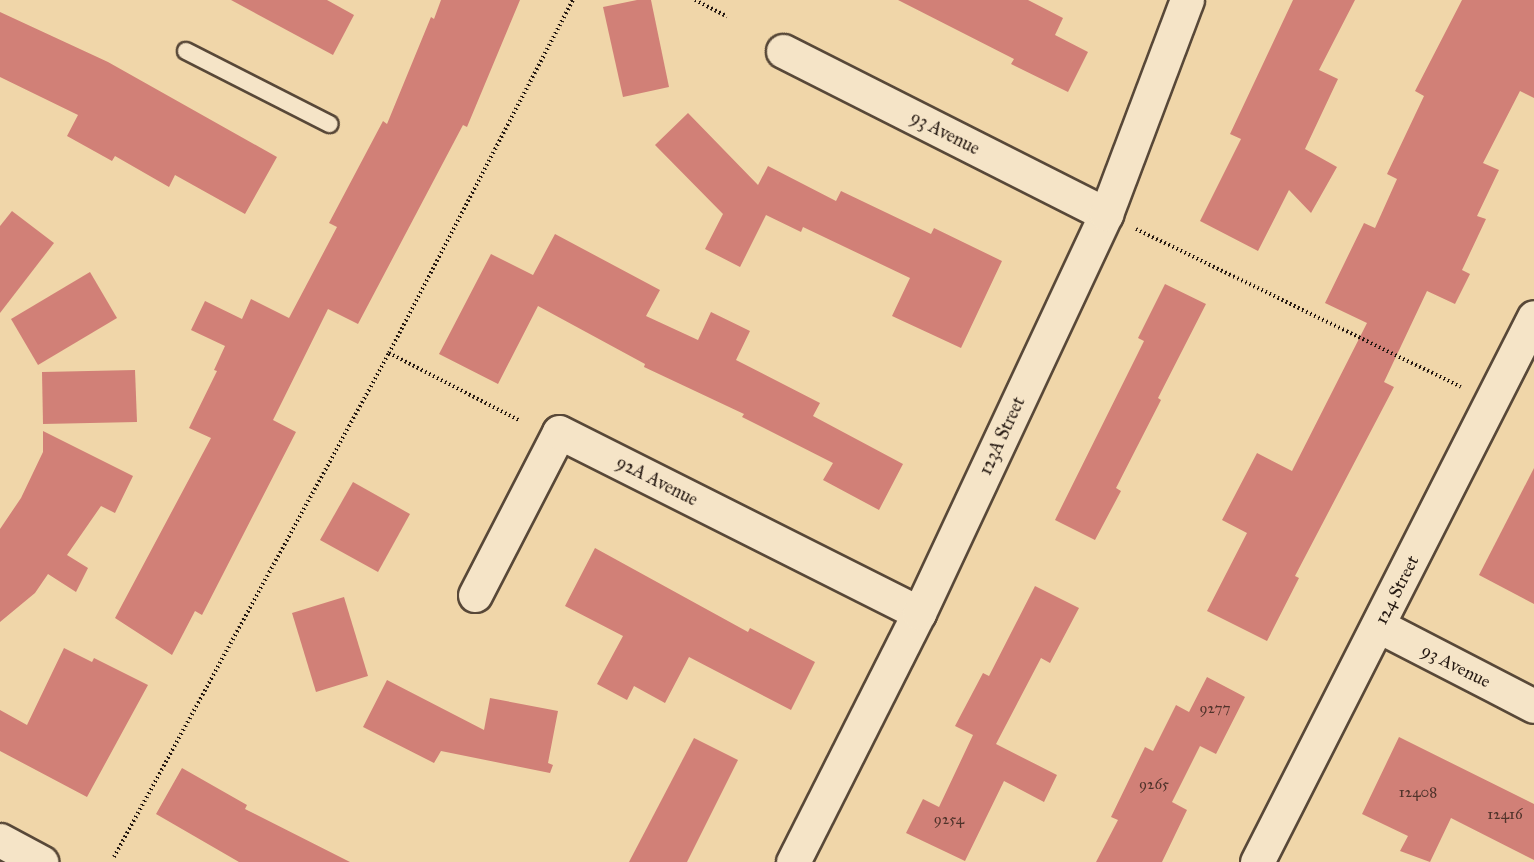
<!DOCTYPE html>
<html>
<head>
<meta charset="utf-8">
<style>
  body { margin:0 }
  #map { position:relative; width:1534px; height:862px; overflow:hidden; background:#f0d6a9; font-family:"IM FELL Great Primer",serif }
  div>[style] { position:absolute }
  .building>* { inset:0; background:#d18077 }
  .path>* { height:4px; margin-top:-2px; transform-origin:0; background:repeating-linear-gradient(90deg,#251912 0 1.5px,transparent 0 4.5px) }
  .roads { filter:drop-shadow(2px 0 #584838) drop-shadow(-2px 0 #584838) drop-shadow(0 2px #584838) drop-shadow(0 -2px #584838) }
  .service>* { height:16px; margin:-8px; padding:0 8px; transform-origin:8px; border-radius:8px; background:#f5e4c7 }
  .minor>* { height:33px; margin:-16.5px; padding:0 16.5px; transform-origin:16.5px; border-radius:16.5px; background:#f5e4c7 }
  .tertiary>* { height:33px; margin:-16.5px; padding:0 16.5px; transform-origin:16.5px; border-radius:16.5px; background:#f5e4c7 }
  span { translate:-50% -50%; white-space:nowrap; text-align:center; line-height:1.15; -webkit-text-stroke:4.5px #f5e4c7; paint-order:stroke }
  .number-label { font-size:15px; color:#50332b }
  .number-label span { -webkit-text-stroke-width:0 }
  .street-label { font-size:18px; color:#251912 }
</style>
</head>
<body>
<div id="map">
  <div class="building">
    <div style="clip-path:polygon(231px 0,327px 0,354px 15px,333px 55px)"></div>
    <div style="clip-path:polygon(441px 0,520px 0,467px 127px,463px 125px,358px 324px,328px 309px,273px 420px,296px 432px,202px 615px,195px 611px,172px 655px,115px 618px,211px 438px,189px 428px,217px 371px,214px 370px,225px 346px,191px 330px,205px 301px,242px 319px,251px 299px,289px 318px,337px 227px,329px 223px,383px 121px,387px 124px,431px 17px,434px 19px)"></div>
    <div style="clip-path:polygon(637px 0,651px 0,669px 87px,623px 97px,603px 7px)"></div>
    <div style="clip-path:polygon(898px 0,1028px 0,1063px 18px,1055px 35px,1088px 52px,1068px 92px,1011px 64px,1014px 59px)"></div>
    <div style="clip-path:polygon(1293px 0,1355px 0,1319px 70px,1338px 79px,1305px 149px,1337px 167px,1311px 213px,1289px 190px,1258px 251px,1200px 221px,1241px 139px,1230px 134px)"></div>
    <div style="clip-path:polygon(1462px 0,1534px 0,1534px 98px,1520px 91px,1483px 163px,1499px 170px,1477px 216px,1486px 219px,1462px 270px,1470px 274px,1455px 304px,1427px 291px,1384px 382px,1394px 387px,1295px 576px,1299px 578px,1267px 641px,1207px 611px,1247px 533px,1222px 520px,1257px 453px,1292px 471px,1367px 323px,1325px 303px,1364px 223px,1375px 228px,1397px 179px,1387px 174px,1424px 96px,1415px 91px)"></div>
    <div style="clip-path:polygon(0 12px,108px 62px,277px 157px,245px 214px,175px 175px,169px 187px,115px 156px,112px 161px,67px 136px,78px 115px,0 77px)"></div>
    <div style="clip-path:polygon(688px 113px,758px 185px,768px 166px,836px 201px,841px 191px,931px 234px,934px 228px,1002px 261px,961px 348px,892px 316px,910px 278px,803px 227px,801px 232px,766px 215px,740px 267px,705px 249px,723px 214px,655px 145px)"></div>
    <div style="clip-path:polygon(12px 211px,54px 243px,0 313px,0 226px)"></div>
    <div style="clip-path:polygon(555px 234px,660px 290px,646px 316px,698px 340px,711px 312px,750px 331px,736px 360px,820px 403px,813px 416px,903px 464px,879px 510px,823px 480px,833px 463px,742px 417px,744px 414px,644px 367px,645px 364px,538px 306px,498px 384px,439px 354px,491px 254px,533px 275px)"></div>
    <div style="clip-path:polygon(90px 272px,117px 318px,38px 365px,11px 319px)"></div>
    <div style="clip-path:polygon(1165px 284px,1206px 304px,1158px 398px,1161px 400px,1116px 488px,1121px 491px,1095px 540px,1055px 520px,1144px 341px,1138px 338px)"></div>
    <div style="clip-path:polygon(135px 370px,137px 422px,43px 424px,42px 372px)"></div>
    <div style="clip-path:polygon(43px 431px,133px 476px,115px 513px,101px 506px,67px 555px,88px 568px,76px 592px,48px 574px,35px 593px,0 622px,0 529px,21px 498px,43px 452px)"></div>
    <div style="clip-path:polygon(1534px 468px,1534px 604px,1479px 575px)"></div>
    <div style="clip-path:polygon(353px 482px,410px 514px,378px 572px,320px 540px)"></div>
    <div style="clip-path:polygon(595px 548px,748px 632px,750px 628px,815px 662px,791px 710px,689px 657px,665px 703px,634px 686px,627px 700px,597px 684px,623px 636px,565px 606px)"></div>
    <div style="clip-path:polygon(1035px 586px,1079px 608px,1050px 663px,1041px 658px,996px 744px,1057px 775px,1044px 802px,1004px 781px,965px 861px,906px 833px,923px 799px,939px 807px,973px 735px,955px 726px,983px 673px,989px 676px)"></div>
    <div style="clip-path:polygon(344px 597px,368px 676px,316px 692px,292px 613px)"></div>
    <div style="clip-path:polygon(64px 648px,92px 662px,94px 658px,148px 685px,87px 797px,0 751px,0 710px,27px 725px)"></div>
    <div style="clip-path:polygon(1207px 677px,1245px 697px,1216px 754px,1200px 746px,1172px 802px,1187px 810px,1162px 862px,1096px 862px,1118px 820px,1111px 817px,1145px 747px,1153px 751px,1176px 705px,1189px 712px)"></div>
    <div style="clip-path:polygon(387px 680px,484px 730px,490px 698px,558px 711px,548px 763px,553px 765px,550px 773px,441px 751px,434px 763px,363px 727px)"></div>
    <div style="clip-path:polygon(1399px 737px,1534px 804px,1534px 860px,1451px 818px,1430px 862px,1400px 851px,1408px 836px,1362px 814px)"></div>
    <div style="clip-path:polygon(694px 738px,738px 760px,687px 862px,629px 862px)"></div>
    <div style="clip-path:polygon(182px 768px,247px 805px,245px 809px,350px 862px,239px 862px,156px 814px)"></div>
  </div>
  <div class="path">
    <div style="left:695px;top:0;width:36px;rotate:27deg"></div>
    <div style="left:1136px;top:229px;width:361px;rotate:25.9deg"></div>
    <div style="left:389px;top:353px;width:398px;rotate:-62.5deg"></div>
    <div style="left:114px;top:857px;width:574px;rotate:-61.38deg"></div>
    <div style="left:389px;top:353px;width:146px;rotate:27.3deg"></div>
  </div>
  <div class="roads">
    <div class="service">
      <div style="left:186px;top:51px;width:161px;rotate:27deg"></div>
    </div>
    <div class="minor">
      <div style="left:783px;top:51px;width:362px;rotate:26.8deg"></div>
      <div style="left:475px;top:595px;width:183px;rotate:-62.7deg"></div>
      <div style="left:559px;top:432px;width:403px;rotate:26.7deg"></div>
      <div style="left:1379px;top:626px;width:174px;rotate:27.3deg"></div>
      <div style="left:793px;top:862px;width:279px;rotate:-63.2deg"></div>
      <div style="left:919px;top:613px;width:441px;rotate:-64.9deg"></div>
      <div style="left:1106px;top:214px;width:229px;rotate:-69.3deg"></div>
    </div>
    <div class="tertiary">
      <div style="left:0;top:840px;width:47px;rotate:28.2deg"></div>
      <div style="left:1257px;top:862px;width:611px;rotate:-63.06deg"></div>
    </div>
  </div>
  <div class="number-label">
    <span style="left:1215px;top:709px">9277</span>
    <span style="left:1154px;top:785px">9265</span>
    <span style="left:1418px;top:793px">12408</span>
    <span style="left:1505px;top:815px">12416</span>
    <span style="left:949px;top:820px">9254</span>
  </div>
  <div class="street-label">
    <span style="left:945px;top:133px;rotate:27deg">93 Avenue</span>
    <span style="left:1002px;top:436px;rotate:-65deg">123A Street</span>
    <span style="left:657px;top:481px;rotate:27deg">92A Avenue</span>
    <span style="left:1397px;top:590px;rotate:-63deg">124 Street</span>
    <span style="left:1456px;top:666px;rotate:27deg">93 Avenue</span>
  </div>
</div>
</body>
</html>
